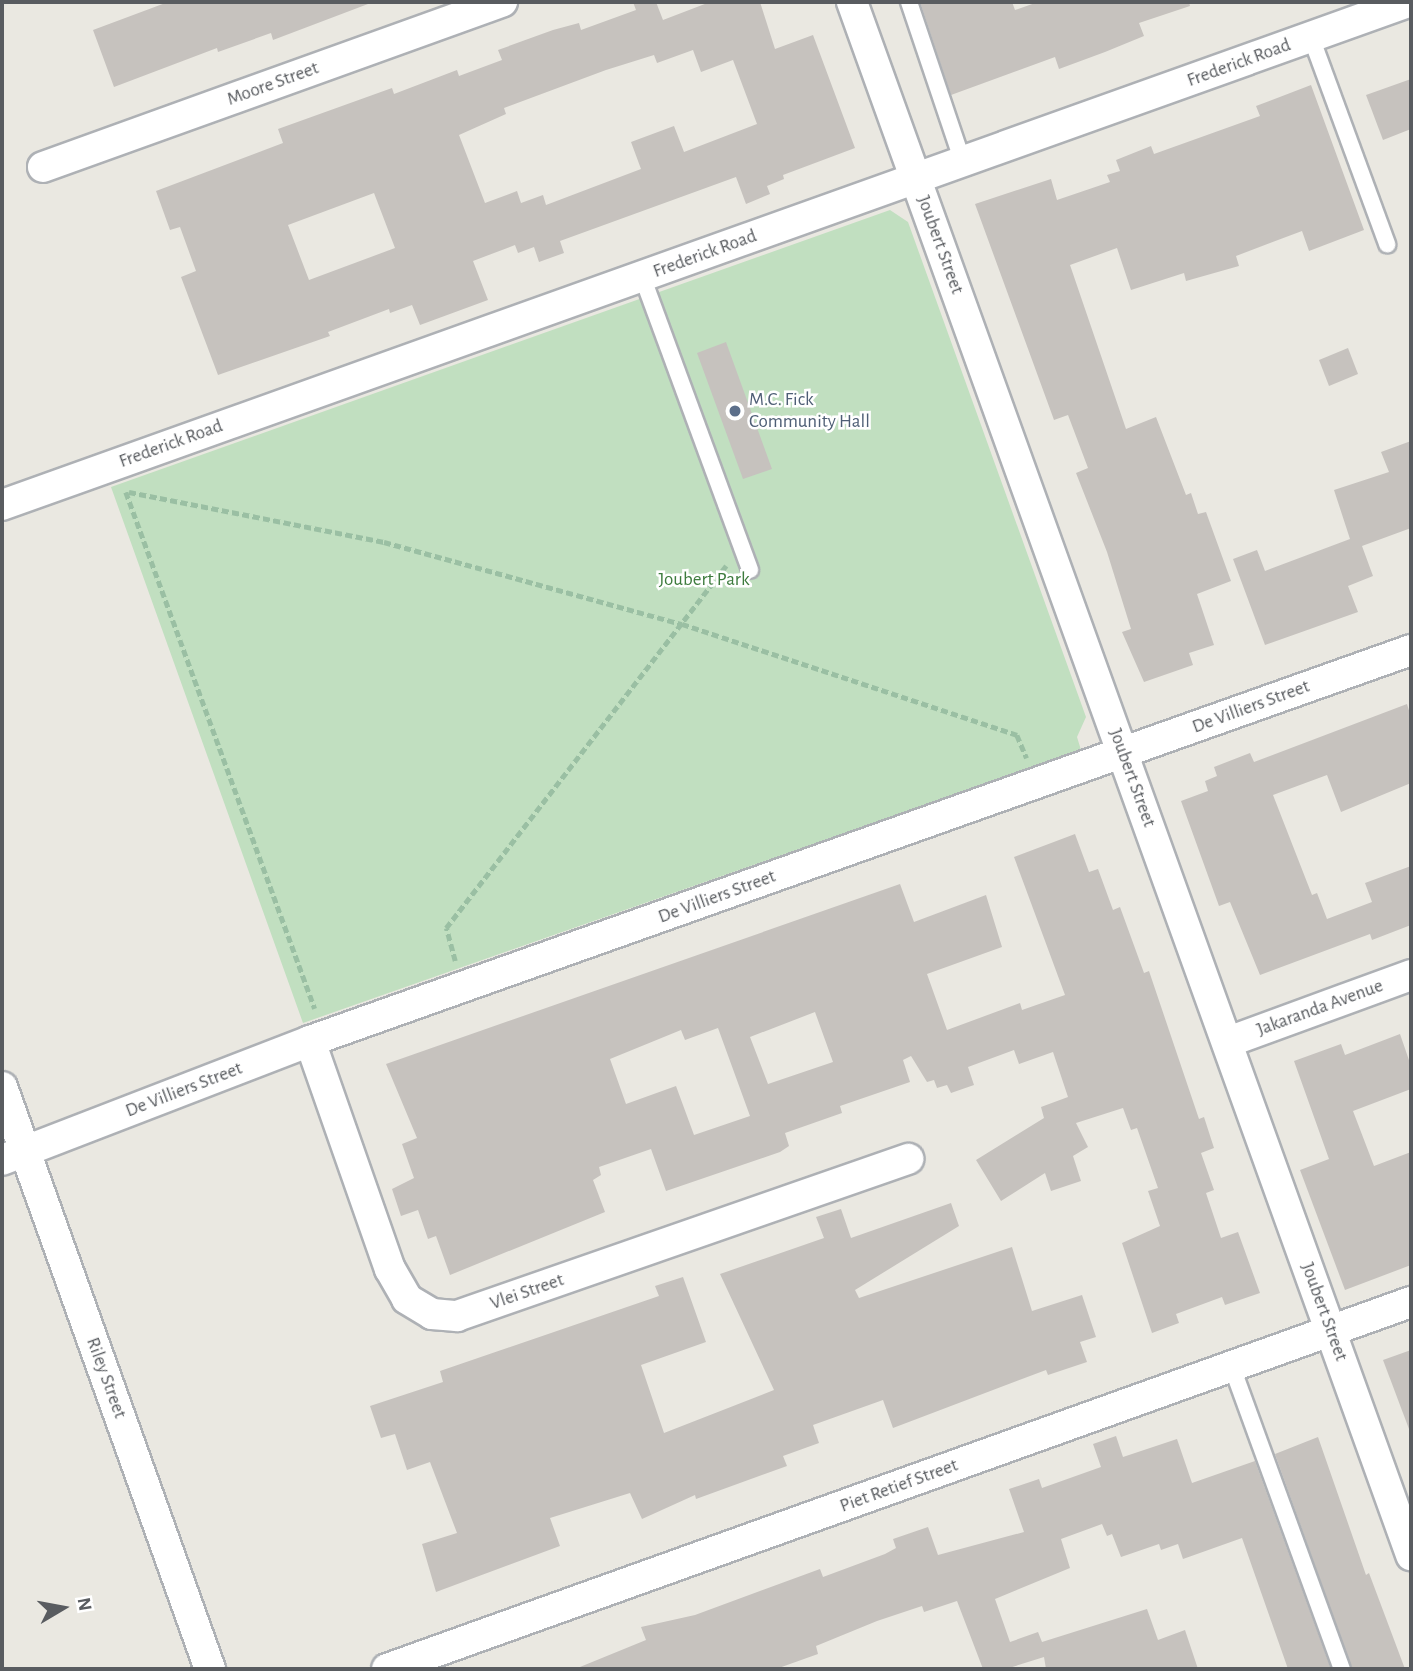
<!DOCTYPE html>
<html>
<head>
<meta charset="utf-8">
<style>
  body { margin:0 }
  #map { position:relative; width:1413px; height:1671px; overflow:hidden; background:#eae8e1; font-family:"Alegreya Sans",sans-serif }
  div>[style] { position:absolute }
  .green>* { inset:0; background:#c1dfc0 }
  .building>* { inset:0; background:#c6c2be }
  .path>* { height:4.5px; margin-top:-2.25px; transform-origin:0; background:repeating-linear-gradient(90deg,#9abfa3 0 7px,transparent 0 10.5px) }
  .roads { filter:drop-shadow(2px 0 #aeb1b5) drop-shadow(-2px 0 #aeb1b5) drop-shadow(0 2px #aeb1b5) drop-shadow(0 -2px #aeb1b5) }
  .service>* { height:16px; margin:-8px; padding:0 8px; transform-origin:8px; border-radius:8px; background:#fff }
  .minor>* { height:30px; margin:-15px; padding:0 15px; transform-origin:15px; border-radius:15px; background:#fff }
  .dots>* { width:19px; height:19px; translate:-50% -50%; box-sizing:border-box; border:4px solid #fff; border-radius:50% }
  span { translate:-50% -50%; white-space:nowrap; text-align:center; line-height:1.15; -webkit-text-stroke:5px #fff; paint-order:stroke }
  .street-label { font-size:19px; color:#595c60 }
  .service-label { font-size:19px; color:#4e5e75 }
  .left { translate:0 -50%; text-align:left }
  .park-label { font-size:19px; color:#3d7b3d }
  .frame { position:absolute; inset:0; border:4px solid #595c60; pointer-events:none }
  .north { position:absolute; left:28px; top:1573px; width:70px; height:70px; -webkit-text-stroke:5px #fff; paint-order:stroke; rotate:80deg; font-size:19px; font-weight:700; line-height:28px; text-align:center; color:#595c60 }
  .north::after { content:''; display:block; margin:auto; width:24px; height:32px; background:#595c60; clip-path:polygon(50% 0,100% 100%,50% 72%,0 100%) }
</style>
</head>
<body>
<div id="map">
  <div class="green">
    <div style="clip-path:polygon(890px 210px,908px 222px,1086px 717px,1077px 737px,1081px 750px,303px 1023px,111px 487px)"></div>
  </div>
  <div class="building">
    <div style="clip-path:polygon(168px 2px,367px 2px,368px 4px,273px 40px,271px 33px,218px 52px,217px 48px,114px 87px,93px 30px)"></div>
    <div style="clip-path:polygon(evenodd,633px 2px,656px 2px,663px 20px,710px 2px,760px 2px,775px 49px,813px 35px,855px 148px,783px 175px,784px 179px,767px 186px,770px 194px,746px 204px,736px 177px,560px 241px,564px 253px,539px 262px,534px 247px,518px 253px,515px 245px,473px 261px,488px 300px,420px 325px,412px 305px,390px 313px,389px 309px,328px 332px,330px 336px,218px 375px,181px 277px,196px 271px,180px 227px,170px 230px,156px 191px,283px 143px,278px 129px,392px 88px,394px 94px,457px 70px,459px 76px,502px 60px,498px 50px,553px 30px,579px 23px,581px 30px,636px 10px,633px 2px,693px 50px,701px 72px,733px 60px,757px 124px,684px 152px,674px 126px,631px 142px,641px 169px,546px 205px,543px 195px,521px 203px,517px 191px,485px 203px,459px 135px,506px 114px,504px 108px,606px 70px,654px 55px,657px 63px,693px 50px,633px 2px,374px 193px,395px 248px,309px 280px,288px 225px,374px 193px)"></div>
    <div style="clip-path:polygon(920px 2px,1012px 2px,1015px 10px,1038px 2px,1189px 2px,1190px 6px,1139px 23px,1144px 36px,1105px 52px,1059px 69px,1055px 57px,951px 95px)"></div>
    <div style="clip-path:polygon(1411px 79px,1411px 129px,1383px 140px,1366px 95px)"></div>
    <div style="clip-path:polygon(1311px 85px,1364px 230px,1309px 251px,1302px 231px,1236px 256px,1239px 266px,1186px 281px,1184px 273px,1131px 290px,1117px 248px,1070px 265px,1126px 429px,1156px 417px,1186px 495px,1191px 493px,1198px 514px,1206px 512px,1231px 581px,1197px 594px,1214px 645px,1189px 653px,1193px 665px,1144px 682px,1122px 632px,1131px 629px,1107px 552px,1076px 473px,1088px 468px,1068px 415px,1054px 420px,975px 204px,1051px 179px,1057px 200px,1110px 182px,1107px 175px,1120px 171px,1116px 160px,1151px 146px,1154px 154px,1260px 116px,1256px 106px)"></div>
    <div style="clip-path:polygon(726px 342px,772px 469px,743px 479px,697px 353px)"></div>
    <div style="clip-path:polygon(1348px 348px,1358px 374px,1329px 386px,1319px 360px)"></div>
    <div style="clip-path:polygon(1411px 441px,1411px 528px,1362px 546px,1373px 576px,1348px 586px,1358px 612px,1265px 645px,1233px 559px,1257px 550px,1265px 571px,1350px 539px,1334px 490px,1389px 472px,1381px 452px)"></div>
    <div style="clip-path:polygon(1407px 704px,1411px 717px,1411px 783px,1341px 812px,1327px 775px,1273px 795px,1312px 895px,1317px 893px,1327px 919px,1372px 902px,1365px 883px,1411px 866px,1411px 925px,1372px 940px,1370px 934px,1260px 975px,1230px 902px,1219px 906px,1181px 801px,1208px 791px,1205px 781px,1217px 776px,1214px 767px,1250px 753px,1254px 762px)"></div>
    <div style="clip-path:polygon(evenodd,1075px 834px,1089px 872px,1098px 869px,1113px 910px,1120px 907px,1144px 973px,1149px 971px,1199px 1119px,1204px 1117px,1214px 1148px,1201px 1153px,1214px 1190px,1206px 1193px,1221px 1238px,1238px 1232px,1260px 1293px,1225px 1305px,1222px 1297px,1176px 1314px,1179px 1323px,1152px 1333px,1122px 1243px,1160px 1226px,1148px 1191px,1158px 1188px,1137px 1128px,1131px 1130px,1123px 1108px,1076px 1123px,1088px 1147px,1073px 1156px,1081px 1181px,1051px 1191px,1045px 1173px,1001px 1201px,976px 1160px,1044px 1118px,1041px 1107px,1068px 1097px,1053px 1052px,1019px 1064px,1014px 1050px,968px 1067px,974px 1085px,951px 1093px,947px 1085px,937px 1088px,934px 1080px,927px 1082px,911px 1056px,903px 1060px,910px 1082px,840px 1106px,842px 1113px,785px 1133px,789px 1146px,780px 1152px,666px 1191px,651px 1149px,599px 1167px,601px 1175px,593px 1180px,605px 1212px,450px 1275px,436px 1236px,428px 1239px,418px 1210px,401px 1216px,392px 1189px,414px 1178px,402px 1144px,417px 1138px,386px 1064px,900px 884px,914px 922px,986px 895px,1002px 947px,927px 974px,947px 1030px,1020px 1003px,1022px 1010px,1065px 995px,1014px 857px,1075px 834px,815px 1012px,833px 1062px,768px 1084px,750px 1037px,815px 1012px,1075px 834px,718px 1028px,750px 1116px,694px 1135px,676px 1086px,626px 1104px,610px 1059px,681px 1030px,685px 1040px,718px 1028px)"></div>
    <div style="clip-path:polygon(1400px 1034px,1411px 1066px,1411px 1089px,1353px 1111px,1374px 1166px,1411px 1152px,1411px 1265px,1345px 1290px,1300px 1170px,1329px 1159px,1294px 1061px,1341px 1044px,1345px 1055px)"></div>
    <div style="clip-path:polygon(951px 1203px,959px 1226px,855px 1290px,859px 1298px,1012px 1247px,1032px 1311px,1082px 1295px,1096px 1337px,1080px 1342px,1087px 1362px,1048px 1375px,1046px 1370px,893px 1428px,883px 1400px,813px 1425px,819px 1443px,783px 1456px,787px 1466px,696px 1499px,695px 1495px,642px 1519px,630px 1493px,550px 1518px,560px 1546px,436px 1592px,422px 1544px,457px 1533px,430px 1462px,407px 1470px,395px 1434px,381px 1438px,370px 1406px,443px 1382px,440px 1371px,659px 1296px,655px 1286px,683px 1277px,706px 1342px,641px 1365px,664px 1433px,774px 1390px,720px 1274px,824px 1238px,816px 1217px,841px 1209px,851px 1238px)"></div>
    <div style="clip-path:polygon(1411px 1350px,1411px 1429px,1409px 1429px,1383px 1360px)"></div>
    <div style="clip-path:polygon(1116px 1436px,1123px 1457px,1177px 1439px,1192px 1483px,1255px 1461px,1331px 1669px,1288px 1669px,1242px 1538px,1183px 1559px,1178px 1544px,1161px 1550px,1159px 1544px,1121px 1557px,1112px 1534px,1107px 1536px,1102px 1524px,1061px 1539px,1070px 1568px,995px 1599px,1010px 1642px,1038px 1632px,1042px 1642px,1147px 1609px,1158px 1640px,1185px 1630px,1198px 1669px,1046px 1669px,1044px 1657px,1006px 1669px,983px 1669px,957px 1601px,924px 1612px,922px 1606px,877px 1621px,816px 1646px,818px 1654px,776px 1669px,575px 1669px,646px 1640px,641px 1627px,695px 1615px,820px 1569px,823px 1577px,885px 1554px,896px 1548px,893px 1539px,928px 1527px,938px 1555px,1024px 1532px,1009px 1489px,1039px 1479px,1042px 1488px,1101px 1467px,1093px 1444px)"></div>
    <div style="clip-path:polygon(1318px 1437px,1366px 1575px,1369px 1573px,1405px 1669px,1352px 1669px,1275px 1454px)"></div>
  </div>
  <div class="path">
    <div style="left:126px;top:492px;width:550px;rotate:69.92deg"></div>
    <div style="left:129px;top:492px;width:260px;rotate:11.1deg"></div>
    <div style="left:384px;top:542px;width:309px;rotate:15.4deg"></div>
    <div style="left:682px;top:624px;width:353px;rotate:18.3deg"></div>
    <div style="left:1017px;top:735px;width:25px;rotate:67deg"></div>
    <div style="left:455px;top:961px;width:34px;rotate:-105deg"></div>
    <div style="left:446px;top:928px;width:458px;rotate:-52.3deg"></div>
  </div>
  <div class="roads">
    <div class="service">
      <div style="left:909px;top:2px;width:169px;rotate:71.4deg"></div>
      <div style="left:1311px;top:37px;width:221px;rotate:69.8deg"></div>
      <div style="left:642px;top:276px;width:313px;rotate:69.8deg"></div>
      <div style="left:1232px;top:1367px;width:321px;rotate:70deg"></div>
    </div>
    <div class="minor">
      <div style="left:852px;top:2px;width:1651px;rotate:70.2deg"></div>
      <div style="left:43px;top:167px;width:488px;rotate:-19.8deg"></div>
      <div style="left:2px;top:505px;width:1493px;rotate:-19.68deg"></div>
      <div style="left:310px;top:1041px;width:242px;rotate:70.7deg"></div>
      <div style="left:390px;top:1269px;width:34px;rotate:60deg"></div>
      <div style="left:407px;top:1299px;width:29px;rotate:31deg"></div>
      <div style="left:432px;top:1314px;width:25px;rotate:5deg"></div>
      <div style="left:457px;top:1316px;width:478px;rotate:-19.2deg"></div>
      <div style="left:1228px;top:1042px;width:195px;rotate:-20.1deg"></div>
      <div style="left:2px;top:1087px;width:618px;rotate:70.33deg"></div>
      <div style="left:2px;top:1160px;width:330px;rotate:-21.1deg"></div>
      <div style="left:310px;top:1041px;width:1168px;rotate:-19.55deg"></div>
      <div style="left:387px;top:1669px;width:1088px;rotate:-19.72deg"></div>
    </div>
  </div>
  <div class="dots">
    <div style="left:735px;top:411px;background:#5c6f8a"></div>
  </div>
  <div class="street-label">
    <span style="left:1239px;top:63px;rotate:-20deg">Frederick Road</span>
    <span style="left:273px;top:84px;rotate:-20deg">Moore Street</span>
    <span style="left:940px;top:245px;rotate:70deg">Joubert Street</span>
    <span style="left:705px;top:254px;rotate:-20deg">Frederick Road</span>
    <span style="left:171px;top:444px;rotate:-20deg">Frederick Road</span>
    <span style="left:1251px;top:707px;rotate:-20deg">De Villiers Street</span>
    <span style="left:1132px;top:778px;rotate:70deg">Joubert Street</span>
    <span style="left:717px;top:897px;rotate:-20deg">De Villiers Street</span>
    <span style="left:1320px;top:1008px;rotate:-20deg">Jakaranda Avenue</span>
    <span style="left:184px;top:1090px;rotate:-21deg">De Villiers Street</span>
    <span style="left:527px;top:1292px;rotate:-19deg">Vlei Street</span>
    <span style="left:1324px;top:1312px;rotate:70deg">Joubert Street</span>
    <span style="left:106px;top:1378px;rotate:70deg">Riley Street</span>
    <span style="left:899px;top:1486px;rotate:-20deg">Piet Retief Street</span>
  </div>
  <div class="service-label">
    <span class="left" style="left:749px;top:411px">M.C. Fick<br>Community Hall</span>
  </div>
  <div class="park-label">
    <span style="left:704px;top:580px">Joubert Park</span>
  </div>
  <div class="frame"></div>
  <div class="north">N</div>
</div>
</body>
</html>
